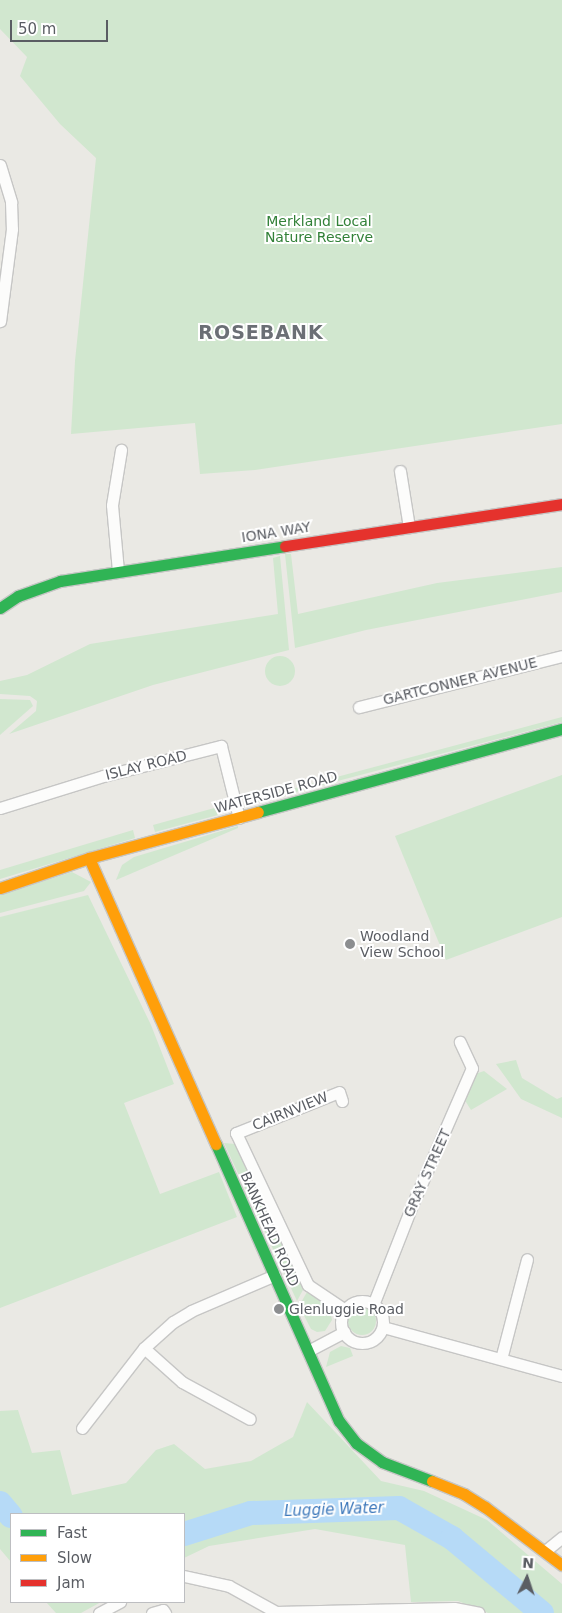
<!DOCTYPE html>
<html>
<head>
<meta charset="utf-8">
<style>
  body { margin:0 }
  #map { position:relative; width:562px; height:1613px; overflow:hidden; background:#eae9e4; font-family:"DejaVu Sans",sans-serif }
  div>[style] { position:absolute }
  .green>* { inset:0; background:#d1e7cf }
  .round { border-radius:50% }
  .river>* { height:24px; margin:-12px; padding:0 12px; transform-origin:12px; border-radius:12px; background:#b6daf7 }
  .roads { filter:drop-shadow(1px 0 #c6c6c5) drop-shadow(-1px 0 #c6c6c5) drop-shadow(0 1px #c6c6c5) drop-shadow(0 -1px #c6c6c5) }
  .street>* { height:11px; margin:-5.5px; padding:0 5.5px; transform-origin:5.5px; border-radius:5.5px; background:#fcfcfb }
  .street>.ring { margin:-5.5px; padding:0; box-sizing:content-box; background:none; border:11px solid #fcfcfb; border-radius:50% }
  .fast>* { height:11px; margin:-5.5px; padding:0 5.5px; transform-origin:5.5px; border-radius:5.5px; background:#30b455 }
  .slow>* { height:11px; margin:-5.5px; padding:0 5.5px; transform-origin:5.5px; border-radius:5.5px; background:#ff9f0a }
  .jam>* { height:11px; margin:-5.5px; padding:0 5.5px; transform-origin:5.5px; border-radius:5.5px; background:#e5322d }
  .dots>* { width:14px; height:14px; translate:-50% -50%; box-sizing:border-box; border:2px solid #fff; border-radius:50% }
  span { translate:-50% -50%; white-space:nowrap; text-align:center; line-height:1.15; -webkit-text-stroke:4px #fff; paint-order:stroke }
  .park-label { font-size:14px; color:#328138 }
  .street-label { font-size:14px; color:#5a5d63 }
  .poi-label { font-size:14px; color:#5a5d63 }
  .left { translate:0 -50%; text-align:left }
  .water-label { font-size:15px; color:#3e79bb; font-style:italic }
  .district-label { font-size:19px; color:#6b6f75; font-weight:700; letter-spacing:1px }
  .legend { position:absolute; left:10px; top:1513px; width:175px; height:90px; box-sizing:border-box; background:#fff; border:1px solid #bdbec1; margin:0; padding:6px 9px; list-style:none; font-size:15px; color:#5a5d63 }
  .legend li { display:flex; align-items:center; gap:10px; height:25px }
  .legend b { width:25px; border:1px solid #bdbec1 }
  .north { position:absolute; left:502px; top:1553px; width:50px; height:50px; -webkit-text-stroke:4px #fff; paint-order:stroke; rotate:4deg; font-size:14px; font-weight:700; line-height:20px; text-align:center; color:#5a5d63 }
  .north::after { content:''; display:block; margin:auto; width:18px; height:22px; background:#5a5d63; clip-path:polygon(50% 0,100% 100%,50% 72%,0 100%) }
  .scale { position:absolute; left:10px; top:20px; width:98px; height:22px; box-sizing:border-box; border:2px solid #5a5d63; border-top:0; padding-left:6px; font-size:15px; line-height:18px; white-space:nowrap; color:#5a5d63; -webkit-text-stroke:4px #fff; paint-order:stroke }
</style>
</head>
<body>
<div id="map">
  <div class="green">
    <div style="clip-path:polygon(0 0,562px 0,562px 424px,255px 470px,200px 474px,195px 423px,71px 434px,75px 361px,96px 158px,60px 124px,20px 76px,27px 57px,0 29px)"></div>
    <div style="clip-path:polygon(285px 554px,291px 554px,298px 614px,437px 583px,562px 567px,562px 592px,366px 630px,295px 648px)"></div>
    <div style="clip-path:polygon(280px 556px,289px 650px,153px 685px,9px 734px,36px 711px,37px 701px,30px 696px,0 694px,0 681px,27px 675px,90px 644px,278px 614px,273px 558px)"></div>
    <div class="round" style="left:265px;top:656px;width:30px;height:30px"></div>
    <div style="clip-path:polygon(0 699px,30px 700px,33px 706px,0 735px)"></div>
    <div style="clip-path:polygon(562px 717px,562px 722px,250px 804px,254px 799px)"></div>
    <div style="clip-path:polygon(562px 775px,562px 917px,446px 960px,395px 836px)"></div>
    <div style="clip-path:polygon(218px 807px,225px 810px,218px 815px,155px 832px,153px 825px)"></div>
    <div style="clip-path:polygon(238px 826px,238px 828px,116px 880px,122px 865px,134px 857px)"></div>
    <div style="clip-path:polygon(133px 830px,135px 838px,0 879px,0 870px)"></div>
    <div style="clip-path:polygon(72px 872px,91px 882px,84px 891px,0 913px,0 895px)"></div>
    <div style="clip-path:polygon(88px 895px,151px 1025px,174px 1084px,124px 1103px,160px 1194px,219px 1172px,237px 1217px,0 1308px,0 917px)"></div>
    <div style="clip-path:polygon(516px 1060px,522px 1078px,557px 1099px,562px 1097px,562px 1118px,521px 1099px,496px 1064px)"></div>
    <div style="clip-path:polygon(484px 1071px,507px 1089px,471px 1110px,464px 1099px,475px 1074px)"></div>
    <div style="clip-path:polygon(224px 1143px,235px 1144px,304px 1288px,297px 1301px)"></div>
    <div style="clip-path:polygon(307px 1292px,329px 1306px,332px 1320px,325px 1331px,317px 1332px,311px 1329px,299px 1306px)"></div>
    <div class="round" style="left:348px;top:1307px;width:28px;height:28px"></div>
    <div style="clip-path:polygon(341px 1346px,350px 1348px,353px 1356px,326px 1367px,330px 1352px)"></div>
    <div style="clip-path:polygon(307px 1402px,381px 1481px,424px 1491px,487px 1520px,562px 1584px,562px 1613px,488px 1613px,458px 1601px,411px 1602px,405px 1545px,315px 1529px,209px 1546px,184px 1558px,184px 1514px,11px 1514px,11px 1562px,0 1549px,0 1411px,18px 1410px,32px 1453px,60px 1450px,72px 1495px,126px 1483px,156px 1450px,174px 1444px,205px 1469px,251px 1461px,293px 1437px)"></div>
    <div style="clip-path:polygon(46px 1602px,101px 1602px,81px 1613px,56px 1613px)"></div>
  </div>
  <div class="river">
    <div style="left:0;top:1503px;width:17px;rotate:50deg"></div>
    <div style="left:184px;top:1534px;width:70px;rotate:-17.4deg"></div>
    <div style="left:251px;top:1513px;width:148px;rotate:-1.9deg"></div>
    <div style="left:399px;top:1508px;width:61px;rotate:29.5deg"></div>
    <div style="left:452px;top:1538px;width:117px;rotate:39.8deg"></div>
  </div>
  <div class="roads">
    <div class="street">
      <div style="left:0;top:165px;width:39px;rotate:73deg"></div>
      <div style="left:11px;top:202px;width:27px;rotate:88deg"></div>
      <div style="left:12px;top:229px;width:93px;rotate:97.4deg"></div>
      <div style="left:400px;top:471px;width:57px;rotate:80.9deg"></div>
      <div style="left:118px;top:571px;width:66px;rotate:-95.2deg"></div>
      <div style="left:112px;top:505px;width:56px;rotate:-80.7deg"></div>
      <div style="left:359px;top:707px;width:209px;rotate:-14.1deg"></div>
      <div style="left:0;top:808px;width:108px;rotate:-17.3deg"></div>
      <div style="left:103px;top:776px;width:122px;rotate:-14.3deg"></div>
      <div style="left:221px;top:746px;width:74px;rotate:76deg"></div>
      <div style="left:342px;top:1101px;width:9px;rotate:-108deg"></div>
      <div style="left:339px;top:1092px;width:111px;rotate:158.3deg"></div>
      <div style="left:236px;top:1133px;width:168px;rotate:64.7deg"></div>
      <div style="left:308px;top:1285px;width:45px;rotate:34deg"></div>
      <div class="ring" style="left:341px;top:1301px;width:31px;height:31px"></div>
      <div style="left:373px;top:1305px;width:110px;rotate:-68.6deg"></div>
      <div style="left:413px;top:1203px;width:147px;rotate:-66.4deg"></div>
      <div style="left:472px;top:1068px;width:29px;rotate:-115deg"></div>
      <div style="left:383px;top:1327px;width:186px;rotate:15.3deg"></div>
      <div style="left:144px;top:1348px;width:51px;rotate:41.8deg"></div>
      <div style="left:182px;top:1382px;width:77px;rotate:28.6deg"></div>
      <div style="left:308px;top:1351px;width:41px;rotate:-27.8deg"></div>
      <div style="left:501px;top:1359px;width:103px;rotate:-75.4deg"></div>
      <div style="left:82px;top:1428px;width:101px;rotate:-52.2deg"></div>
      <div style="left:144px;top:1348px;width:39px;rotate:-42deg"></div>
      <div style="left:173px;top:1322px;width:21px;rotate:-31deg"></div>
      <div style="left:191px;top:1311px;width:91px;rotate:-23.2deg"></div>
      <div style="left:545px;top:1551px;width:22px;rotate:-39deg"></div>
      <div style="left:184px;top:1576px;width:46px;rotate:12.5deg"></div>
      <div style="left:229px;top:1586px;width:54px;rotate:29deg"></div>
      <div style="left:276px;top:1612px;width:178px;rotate:-1.3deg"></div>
      <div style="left:454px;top:1608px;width:25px;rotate:11deg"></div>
      <div style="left:99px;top:1613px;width:24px;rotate:-28deg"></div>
      <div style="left:152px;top:1613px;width:11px;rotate:-15deg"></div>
      <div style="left:163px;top:1610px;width:4px;rotate:56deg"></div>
    </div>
    <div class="fast">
      <div style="left:0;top:608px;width:22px;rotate:-34deg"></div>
      <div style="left:18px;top:596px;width:45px;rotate:-19.7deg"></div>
      <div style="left:60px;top:581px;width:228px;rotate:-8.8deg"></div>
      <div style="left:258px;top:812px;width:315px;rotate:-15.3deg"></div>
      <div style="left:216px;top:1144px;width:303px;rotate:66.1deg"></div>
      <div style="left:339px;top:1421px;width:28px;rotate:52deg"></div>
      <div style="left:356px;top:1443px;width:32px;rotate:36deg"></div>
      <div style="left:382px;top:1462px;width:53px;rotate:20.8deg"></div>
    </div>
    <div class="slow">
      <div style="left:89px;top:858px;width:313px;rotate:66.1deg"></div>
      <div style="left:0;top:888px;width:94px;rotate:-18.6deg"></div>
      <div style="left:89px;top:858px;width:175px;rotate:-15.2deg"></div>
      <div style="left:432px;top:1481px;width:35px;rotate:22deg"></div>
      <div style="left:464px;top:1494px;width:25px;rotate:32deg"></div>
      <div style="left:485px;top:1507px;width:96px;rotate:37deg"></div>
    </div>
    <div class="jam">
      <div style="left:285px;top:546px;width:280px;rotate:-8.6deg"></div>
    </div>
  </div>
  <div class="dots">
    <div style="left:350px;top:944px;background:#8c8e90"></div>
    <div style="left:279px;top:1309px;background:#8c8e90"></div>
  </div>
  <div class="park-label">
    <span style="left:319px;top:229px">Merkland Local<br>Nature Reserve</span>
  </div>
  <div class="street-label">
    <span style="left:276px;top:532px;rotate:-9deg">IONA WAY</span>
    <span style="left:460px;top:681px;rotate:-14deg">GARTCONNER AVENUE</span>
    <span style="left:146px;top:765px;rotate:-14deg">ISLAY ROAD</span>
    <span style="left:276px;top:792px;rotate:-15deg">WATERSIDE ROAD</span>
    <span style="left:290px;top:1111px;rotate:-22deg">CAIRNVIEW</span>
    <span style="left:427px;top:1173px;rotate:-66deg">GRAY STREET</span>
    <span style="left:270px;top:1229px;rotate:66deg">BANKHEAD ROAD</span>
  </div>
  <div class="poi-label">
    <span class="left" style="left:360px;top:944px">Woodland<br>View School</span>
    <span class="left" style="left:289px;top:1309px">Glenluggie Road</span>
  </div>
  <div class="water-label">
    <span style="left:334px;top:1510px;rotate:-2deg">Luggie Water</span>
  </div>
  <div class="district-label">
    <span style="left:261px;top:333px">ROSEBANK</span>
  </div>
  <ul class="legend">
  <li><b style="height:6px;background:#30b455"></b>Fast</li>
  <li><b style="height:6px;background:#ff9f0a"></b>Slow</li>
  <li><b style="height:6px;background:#e5322d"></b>Jam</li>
  </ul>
  <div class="north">N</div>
  <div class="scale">50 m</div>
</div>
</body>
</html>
